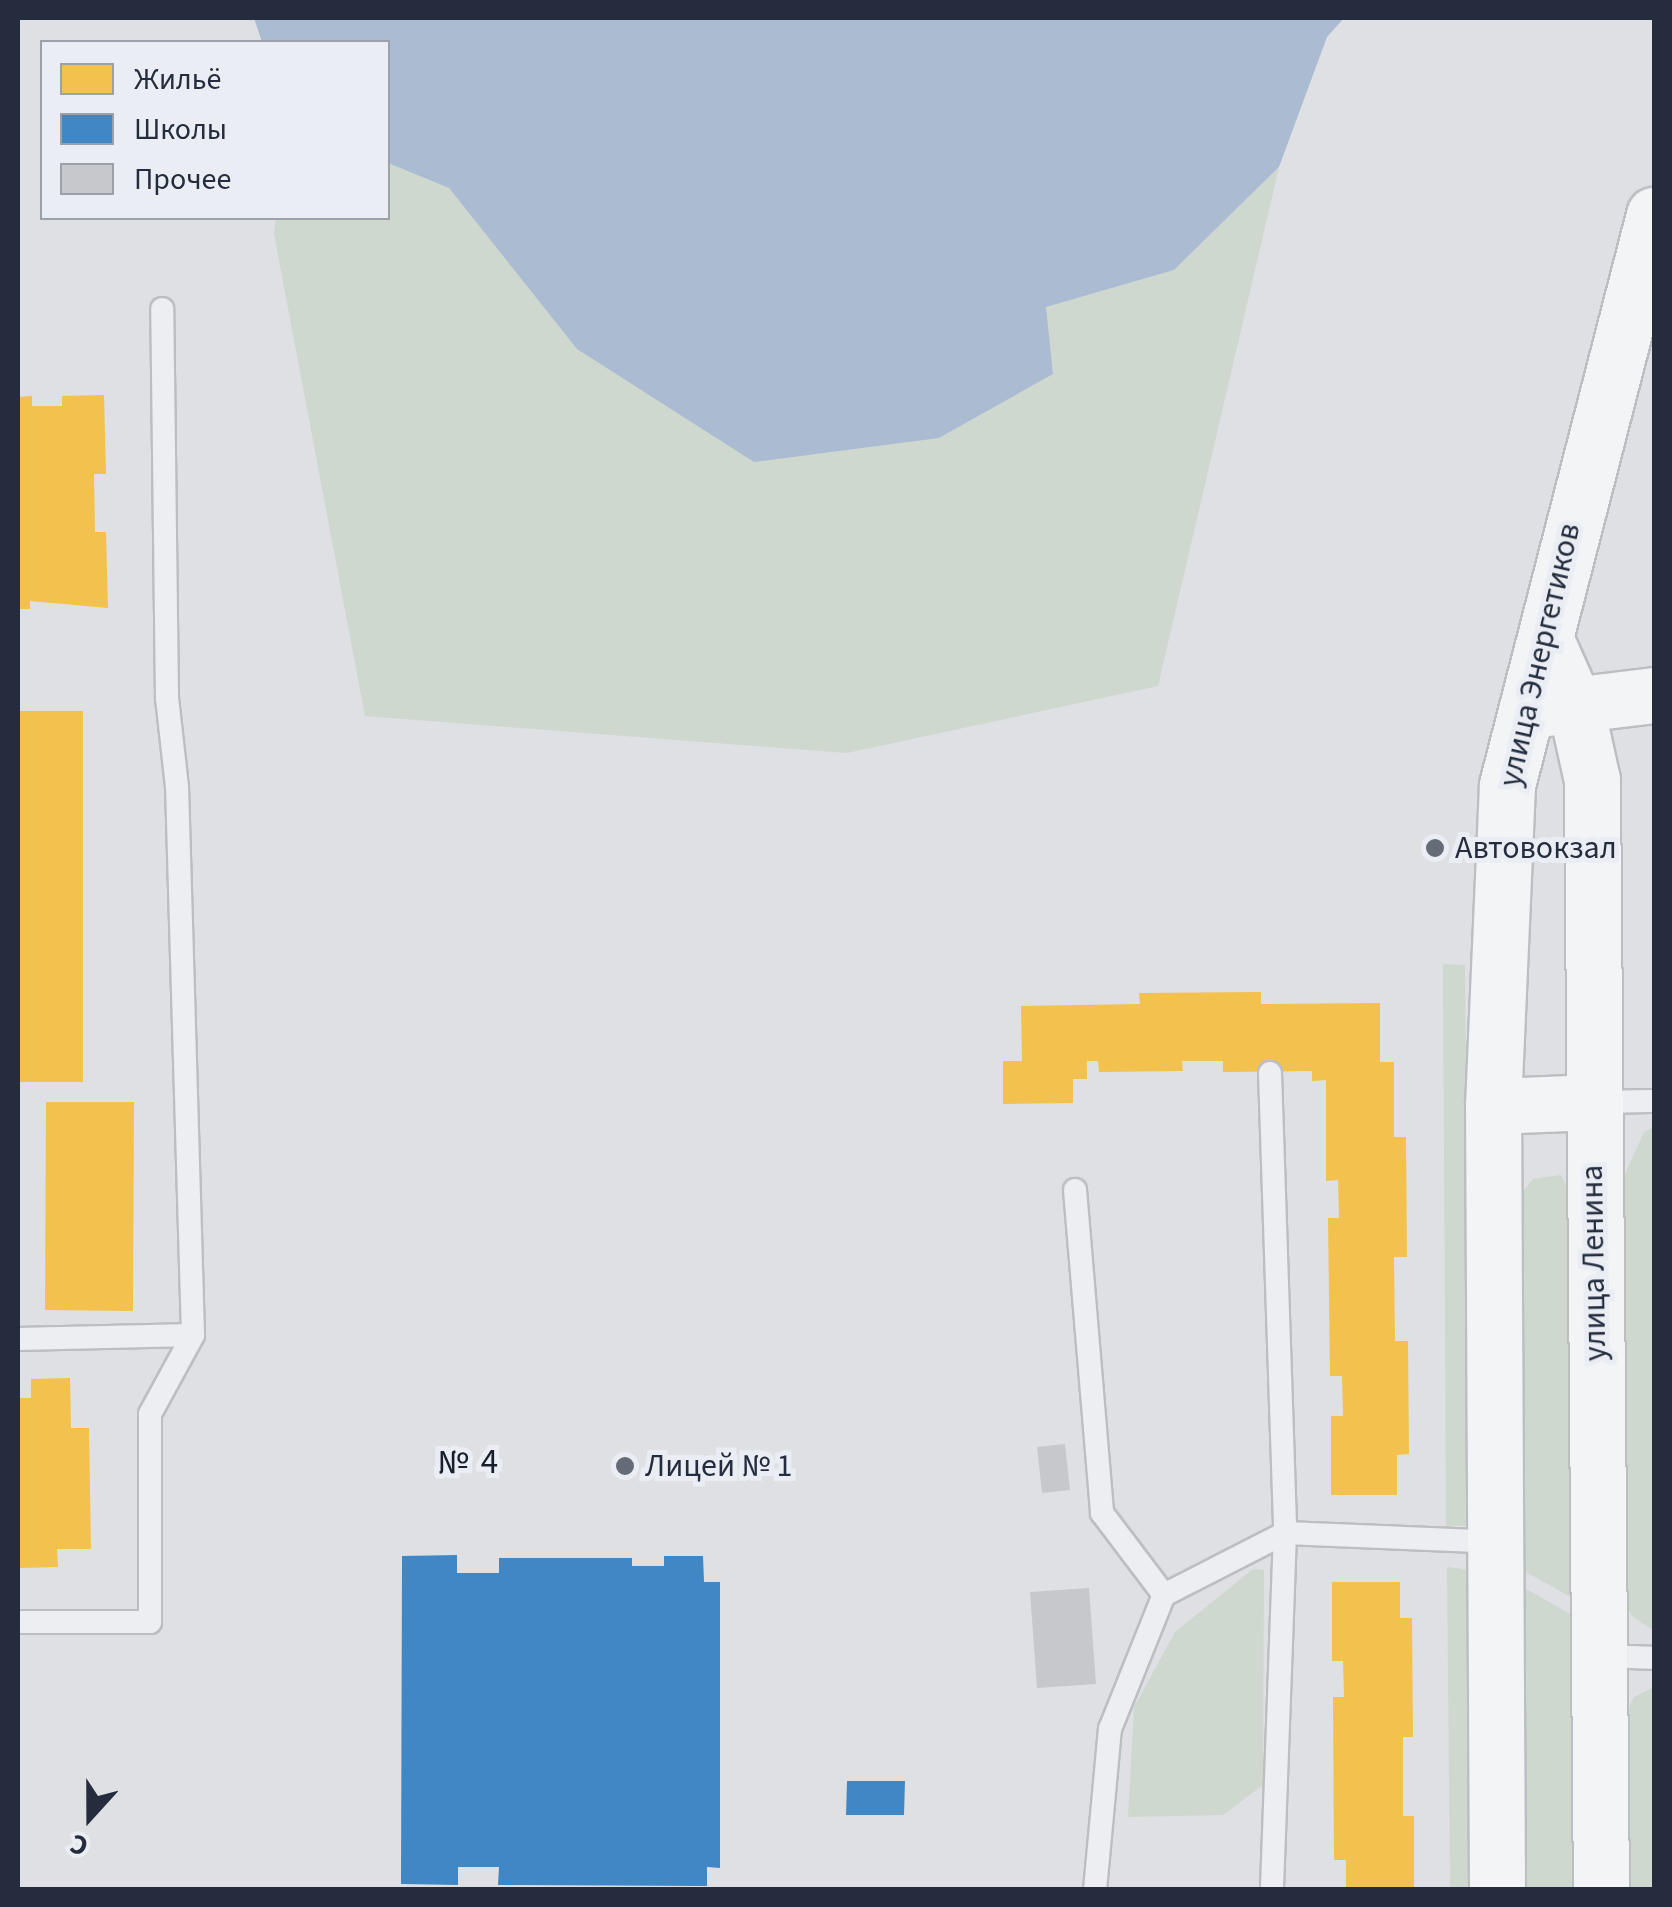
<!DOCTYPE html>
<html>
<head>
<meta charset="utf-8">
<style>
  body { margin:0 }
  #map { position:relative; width:1672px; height:1907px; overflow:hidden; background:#dee0e4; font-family:"Source Sans 3",sans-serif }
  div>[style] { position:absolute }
  .green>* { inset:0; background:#ced8ce }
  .water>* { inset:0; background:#aabbd2 }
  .homes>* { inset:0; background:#f2c14e }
  .schools>* { inset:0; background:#3f88c5 }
  .building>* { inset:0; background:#c6c8cc }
  .roads { filter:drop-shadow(2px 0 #bcbec2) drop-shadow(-2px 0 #bcbec2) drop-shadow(0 2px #bcbec2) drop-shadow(0 -2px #bcbec2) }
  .service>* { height:22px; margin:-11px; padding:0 11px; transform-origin:11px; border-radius:11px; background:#edeef1 }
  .secondary>* { height:55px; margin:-27.5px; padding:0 27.5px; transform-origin:27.5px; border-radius:27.5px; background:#f2f4f5 }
  .dots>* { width:28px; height:28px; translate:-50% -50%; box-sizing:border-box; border:5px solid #eaeef4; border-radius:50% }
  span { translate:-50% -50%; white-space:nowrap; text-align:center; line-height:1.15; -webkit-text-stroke:10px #eaeef4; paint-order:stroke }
  .street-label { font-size:32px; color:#242c3d }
  .poi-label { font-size:32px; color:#242c3d }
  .left { translate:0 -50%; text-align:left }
  .neighbourhood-label { font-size:35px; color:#171e2e; letter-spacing:2.5px }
  .frame { position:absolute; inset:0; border:20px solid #242c3d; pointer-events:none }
  .legend { position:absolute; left:40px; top:40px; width:350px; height:180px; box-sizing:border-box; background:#eaeef4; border:2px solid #9ba0ab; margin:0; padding:12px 18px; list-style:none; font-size:30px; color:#242c3d }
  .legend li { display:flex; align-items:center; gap:20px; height:50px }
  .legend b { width:50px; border:2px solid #9ba0ab }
  .north { position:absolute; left:40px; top:1767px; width:100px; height:100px; -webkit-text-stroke:8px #eaeef4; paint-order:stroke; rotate:201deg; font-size:28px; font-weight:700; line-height:40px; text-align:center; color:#242c3d }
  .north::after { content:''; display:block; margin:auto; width:35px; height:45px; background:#242c3d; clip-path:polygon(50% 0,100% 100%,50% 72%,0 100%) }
</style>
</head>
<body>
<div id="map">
  <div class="green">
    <div style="clip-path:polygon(388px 163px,449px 188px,577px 349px,939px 438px,1053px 374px,1045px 307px,1174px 270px,1279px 167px,1158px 686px,847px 753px,365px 716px,274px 234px,276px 218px,388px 218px)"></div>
    <div style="clip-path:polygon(1443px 964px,1465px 965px,1470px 1525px,1446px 1527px)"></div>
    <div style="clip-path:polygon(1654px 1127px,1654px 1631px,1632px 1616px,1618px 1587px,1616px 1194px,1644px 1132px)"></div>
    <div style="clip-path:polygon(1561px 1175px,1573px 1199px,1572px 1598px,1519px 1568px,1519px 1196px,1533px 1179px)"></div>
    <div style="clip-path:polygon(1447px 1567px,1470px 1570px,1473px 1889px,1450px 1889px)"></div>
    <div style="clip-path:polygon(1253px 1569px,1264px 1570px,1263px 1785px,1223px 1815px,1128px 1817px,1134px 1707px,1175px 1632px)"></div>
    <div style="clip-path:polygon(1519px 1585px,1572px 1615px,1575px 1889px,1521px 1889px)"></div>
    <div style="clip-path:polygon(1654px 1687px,1654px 1889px,1623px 1889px,1621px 1723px,1634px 1697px)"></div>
  </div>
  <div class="water">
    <div style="clip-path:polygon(254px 18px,1344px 18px,1327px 37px,1279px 167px,1174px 270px,1046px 307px,1053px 374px,939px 438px,754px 462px,577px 349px,449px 188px,388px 163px,388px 42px,262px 42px)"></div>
  </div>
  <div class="homes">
    <div style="clip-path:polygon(104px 395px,106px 474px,94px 474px,95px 532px,106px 532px,108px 608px,30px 601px,30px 609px,18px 609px,18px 397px,32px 396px,32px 406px,62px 406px,62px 396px)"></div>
    <div style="clip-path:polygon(18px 711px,83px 711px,83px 1082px,18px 1082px)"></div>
    <div style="clip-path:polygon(1261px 992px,1261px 1004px,1380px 1003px,1380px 1062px,1394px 1062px,1394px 1137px,1406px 1137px,1407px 1257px,1394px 1257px,1395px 1341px,1408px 1341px,1409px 1454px,1397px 1455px,1397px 1495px,1331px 1495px,1331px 1416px,1343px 1416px,1342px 1376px,1330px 1376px,1328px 1218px,1339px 1218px,1338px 1180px,1326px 1181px,1326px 1080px,1312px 1081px,1312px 1071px,1223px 1072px,1223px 1061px,1182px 1061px,1183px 1071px,1099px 1072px,1098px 1061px,1087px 1061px,1087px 1079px,1073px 1079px,1073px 1103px,1003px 1104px,1003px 1061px,1022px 1061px,1021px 1006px,1140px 1004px,1139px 993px)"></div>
    <div style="clip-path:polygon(46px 1102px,134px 1102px,133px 1311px,45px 1310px)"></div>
    <div style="clip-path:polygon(70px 1378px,71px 1428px,89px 1428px,91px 1549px,57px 1549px,58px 1567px,18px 1568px,18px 1398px,31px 1398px,31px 1379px)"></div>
    <div style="clip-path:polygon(1332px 1582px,1400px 1582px,1400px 1618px,1412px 1618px,1413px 1737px,1403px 1737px,1403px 1816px,1414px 1816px,1414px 1890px,1346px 1890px,1346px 1860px,1334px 1860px,1333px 1697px,1344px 1697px,1343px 1661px,1332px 1661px)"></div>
  </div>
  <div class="schools">
    <div style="clip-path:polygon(457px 1555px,457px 1573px,499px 1573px,499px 1558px,632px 1558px,632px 1566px,664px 1566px,664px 1556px,703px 1556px,704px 1582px,720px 1582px,720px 1868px,707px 1867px,707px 1886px,498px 1885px,499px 1867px,458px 1867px,458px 1885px,401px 1884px,402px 1556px)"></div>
    <div style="clip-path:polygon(847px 1781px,905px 1781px,904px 1815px,846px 1815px)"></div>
  </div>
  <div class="building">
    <div style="clip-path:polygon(1065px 1444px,1070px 1490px,1042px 1493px,1037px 1447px)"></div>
    <div style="clip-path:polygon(1089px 1588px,1096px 1684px,1037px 1688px,1030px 1592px)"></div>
  </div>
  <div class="roads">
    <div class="service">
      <div style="left:1270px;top:1073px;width:460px;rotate:88.1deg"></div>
      <div style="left:1285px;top:1533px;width:357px;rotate:92.1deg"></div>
      <div style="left:1592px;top:1102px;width:62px;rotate:-0.9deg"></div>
      <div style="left:1075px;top:1190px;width:324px;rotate:85.2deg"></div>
      <div style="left:1102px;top:1513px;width:103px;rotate:52.9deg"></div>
      <div style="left:18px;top:1339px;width:175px;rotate:-1.3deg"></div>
      <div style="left:18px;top:1622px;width:132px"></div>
      <div style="left:150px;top:1622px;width:208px;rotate:-90deg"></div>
      <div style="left:150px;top:1414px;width:90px;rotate:-61.4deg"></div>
      <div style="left:193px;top:1335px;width:548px;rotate:-91.67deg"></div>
      <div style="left:177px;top:787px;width:90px;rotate:-96.4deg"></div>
      <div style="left:167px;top:698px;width:389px;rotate:-90.7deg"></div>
      <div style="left:1598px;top:1656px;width:56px;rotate:2deg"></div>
      <div style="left:1095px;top:1890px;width:162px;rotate:-84.7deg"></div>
      <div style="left:1110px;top:1729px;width:144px;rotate:-68.1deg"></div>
      <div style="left:1164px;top:1595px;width:136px;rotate:-27.1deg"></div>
      <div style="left:1285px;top:1533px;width:211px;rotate:2.4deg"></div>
    </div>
    <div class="secondary">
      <div style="left:1548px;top:645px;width:69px;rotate:66deg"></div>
      <div style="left:1576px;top:708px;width:74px;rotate:77.5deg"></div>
      <div style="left:1592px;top:780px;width:1110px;rotate:89.54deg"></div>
      <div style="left:1539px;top:709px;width:116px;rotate:-6.9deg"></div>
      <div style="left:1493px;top:1106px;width:99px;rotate:-2.3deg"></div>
      <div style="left:1497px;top:1890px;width:784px;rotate:-90.29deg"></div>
      <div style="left:1493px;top:1106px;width:321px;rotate:-87.5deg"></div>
      <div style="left:1507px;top:785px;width:589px;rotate:-75.54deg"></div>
    </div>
  </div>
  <div class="dots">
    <div style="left:1435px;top:848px;background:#656b77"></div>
    <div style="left:625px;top:1466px;background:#656b77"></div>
  </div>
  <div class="street-label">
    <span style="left:1540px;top:655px;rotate:-77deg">улица Энергетиков</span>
    <span style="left:1594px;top:1263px;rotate:-91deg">улица Ленина</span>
  </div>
  <div class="poi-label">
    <span class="left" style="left:1455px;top:848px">Автовокзал</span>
    <span class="left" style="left:645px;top:1466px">Лицей № 1</span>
  </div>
  <div class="neighbourhood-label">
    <span style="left:469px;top:1462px">№ 4</span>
  </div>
  <div class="frame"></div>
  <ul class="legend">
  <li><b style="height:28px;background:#f2c14e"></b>Жильё</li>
  <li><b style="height:28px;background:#3f88c5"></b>Школы</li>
  <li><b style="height:28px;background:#c6c8cc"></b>Прочее</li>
  </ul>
  <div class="north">С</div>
</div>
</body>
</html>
